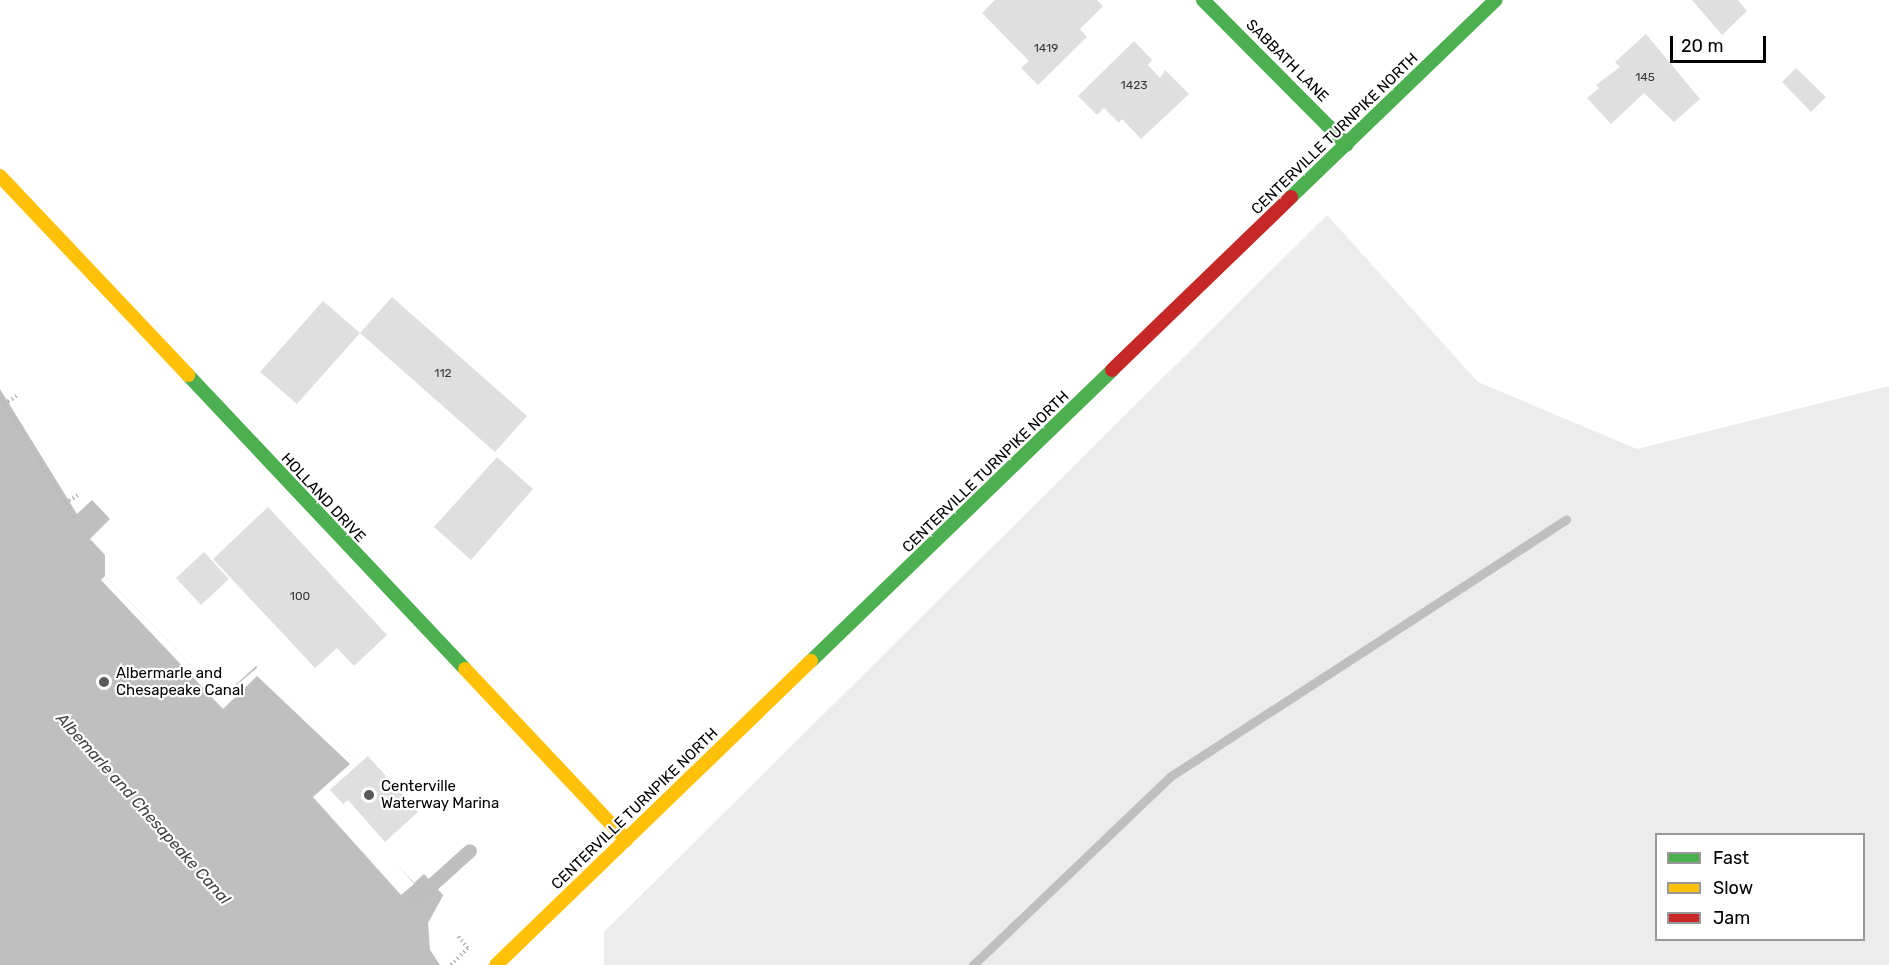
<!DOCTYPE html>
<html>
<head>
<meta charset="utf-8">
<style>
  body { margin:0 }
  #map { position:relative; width:1889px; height:965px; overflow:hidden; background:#fff; font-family:Rubik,sans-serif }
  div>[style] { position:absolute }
  .green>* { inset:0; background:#ececec }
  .water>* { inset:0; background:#bfbfbf }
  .pier>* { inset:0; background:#fff }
  .stream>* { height:9px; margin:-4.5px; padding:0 4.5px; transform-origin:4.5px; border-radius:4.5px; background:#bfbfbf }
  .building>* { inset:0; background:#dfdfdf }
  .path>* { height:4px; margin-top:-2px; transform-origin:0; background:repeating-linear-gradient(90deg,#b9b9b9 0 1.5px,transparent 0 4.5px) }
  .lane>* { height:14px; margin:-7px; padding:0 7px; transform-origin:7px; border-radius:7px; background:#bebebe }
  .fast>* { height:14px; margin:-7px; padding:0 7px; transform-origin:7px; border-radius:7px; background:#4caf50 }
  .slow>* { height:14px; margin:-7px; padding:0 7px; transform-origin:7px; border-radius:7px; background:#ffc107 }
  .jam>* { height:14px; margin:-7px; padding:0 7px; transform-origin:7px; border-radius:7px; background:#c62828 }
  .dots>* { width:16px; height:16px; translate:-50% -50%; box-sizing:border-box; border:3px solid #fff; border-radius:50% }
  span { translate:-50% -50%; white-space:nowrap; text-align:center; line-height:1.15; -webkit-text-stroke:4.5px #fff; paint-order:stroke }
  .number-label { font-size:12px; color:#383838 }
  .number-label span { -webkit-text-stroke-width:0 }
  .street-label { font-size:15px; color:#000 }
  .poi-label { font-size:15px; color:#000 }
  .left { translate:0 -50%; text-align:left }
  .water-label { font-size:16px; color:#444; font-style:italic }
  .legend { position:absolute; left:1655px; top:833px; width:210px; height:108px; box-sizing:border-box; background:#fff; border:2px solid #999; margin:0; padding:8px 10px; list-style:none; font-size:18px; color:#000 }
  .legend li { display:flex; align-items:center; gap:12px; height:30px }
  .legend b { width:30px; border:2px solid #999 }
  .scale { position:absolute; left:1670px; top:36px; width:96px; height:27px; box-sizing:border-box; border:3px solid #000; border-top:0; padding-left:8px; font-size:18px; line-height:21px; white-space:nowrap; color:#000; -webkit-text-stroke:4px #fff; paint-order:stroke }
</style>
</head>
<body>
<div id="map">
  <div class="green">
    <div style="clip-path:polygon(evenodd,1327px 215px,1478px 382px,1637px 449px,1889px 386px,1889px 965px,604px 965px,604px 932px,1327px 215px,1656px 834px,1864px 834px,1864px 940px,1656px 940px,1656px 834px)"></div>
  </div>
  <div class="water">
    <div style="clip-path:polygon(0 385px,80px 511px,92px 500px,110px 519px,90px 539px,105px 555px,105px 576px,222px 697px,256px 666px,359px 764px,330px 790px,414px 883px,424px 874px,443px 895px,435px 936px,447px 965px,0 965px)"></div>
  </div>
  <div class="pier">
    <div style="clip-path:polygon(0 382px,80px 507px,84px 507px,77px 514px,0 389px)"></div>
    <div style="clip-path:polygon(105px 576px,222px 697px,258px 667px,359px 764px,330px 790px,345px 802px,414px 884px,401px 895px,313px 797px,350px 764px,257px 676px,223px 709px,101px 580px)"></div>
    <div style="clip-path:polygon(445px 892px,438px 936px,450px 965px,440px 965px,430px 950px,428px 923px)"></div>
  </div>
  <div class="stream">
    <div style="left:973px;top:965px;width:274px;rotate:-43.7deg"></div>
    <div style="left:1171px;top:776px;width:471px;rotate:-33deg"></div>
  </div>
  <div class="building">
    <div style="clip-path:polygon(995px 0,1097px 0,1103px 6px,1080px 29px,1087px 37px,1038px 85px,1021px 68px,1029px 61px,982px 13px)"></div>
    <div style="clip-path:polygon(1692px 0,1738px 0,1747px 11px,1722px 35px)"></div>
    <div style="clip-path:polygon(1646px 34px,1700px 99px,1674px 122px,1644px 93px,1611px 124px,1587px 98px,1599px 88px,1596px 85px,1620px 67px,1615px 62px)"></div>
    <div style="clip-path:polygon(1134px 41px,1152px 60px,1148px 65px,1160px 78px,1165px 70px,1189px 94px,1141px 139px,1122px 119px,1119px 123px,1104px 108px,1097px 115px,1078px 96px)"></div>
    <div style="clip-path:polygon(1796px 68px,1826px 97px,1811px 112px,1782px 82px)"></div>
    <div style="clip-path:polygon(392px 297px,527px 416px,495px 452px,360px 333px)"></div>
    <div style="clip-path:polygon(323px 301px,360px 333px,297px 404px,260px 372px)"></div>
    <div style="clip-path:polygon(497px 457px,533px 489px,471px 560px,434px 527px)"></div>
    <div style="clip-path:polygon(268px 507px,387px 635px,354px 666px,337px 648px,315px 668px,213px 559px)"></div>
    <div style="clip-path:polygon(204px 552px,229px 579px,201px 605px,176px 578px)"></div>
    <div style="clip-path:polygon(368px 756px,418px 812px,385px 842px,348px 800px,343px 804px,330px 790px)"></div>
  </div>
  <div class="path">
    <div style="left:0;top:397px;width:141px;rotate:58.3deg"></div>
    <div style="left:4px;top:404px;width:17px;rotate:-33deg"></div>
    <div style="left:65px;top:503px;width:15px;rotate:-32deg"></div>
    <div style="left:358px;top:944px;width:24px;rotate:48deg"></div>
    <div style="left:451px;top:965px;width:24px;rotate:-45deg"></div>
    <div style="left:468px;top:948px;width:17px;rotate:-130deg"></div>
  </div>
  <div class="lane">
    <div style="left:409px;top:906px;width:82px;rotate:-42deg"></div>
  </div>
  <div class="fast">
    <div style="left:1203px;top:0;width:204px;rotate:45.2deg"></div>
    <div style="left:1291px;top:197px;width:284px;rotate:-43.9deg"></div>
    <div style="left:188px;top:375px;width:404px;rotate:46.7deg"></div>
    <div style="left:811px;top:661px;width:419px;rotate:-44deg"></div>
  </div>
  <div class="slow">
    <div style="left:0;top:176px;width:274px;rotate:46.6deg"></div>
    <div style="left:465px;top:669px;width:235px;rotate:46.7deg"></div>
    <div style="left:496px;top:965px;width:438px;rotate:-44deg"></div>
  </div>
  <div class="jam">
    <div style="left:1112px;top:370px;width:249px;rotate:-44deg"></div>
  </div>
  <div class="dots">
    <div style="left:104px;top:682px;background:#595959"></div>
    <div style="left:369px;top:795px;background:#595959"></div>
  </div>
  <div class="number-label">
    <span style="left:1046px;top:49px">1419</span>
    <span style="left:1645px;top:78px">145</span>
    <span style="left:1134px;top:86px">1423</span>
    <span style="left:443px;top:374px">112</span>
    <span style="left:300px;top:597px">100</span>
  </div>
  <div class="street-label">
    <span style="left:1287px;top:61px;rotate:45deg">SABBATH LANE</span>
    <span style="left:1335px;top:134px;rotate:-44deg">CENTERVILLE TURNPIKE NORTH</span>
    <span style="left:986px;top:472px;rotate:-44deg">CENTERVILLE TURNPIKE NORTH</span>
    <span style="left:323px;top:498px;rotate:47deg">HOLLAND DRIVE</span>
    <span style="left:635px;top:809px;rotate:-44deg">CENTERVILLE TURNPIKE NORTH</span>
  </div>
  <div class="poi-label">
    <span class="left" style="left:116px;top:682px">Albermarle and<br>Chesapeake Canal</span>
    <span class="left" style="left:381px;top:795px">Centerville<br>Waterway Marina</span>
  </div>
  <div class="water-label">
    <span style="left:143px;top:809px;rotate:48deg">Albemarle and Chesapeake Canal</span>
  </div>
  <ul class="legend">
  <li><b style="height:8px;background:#4caf50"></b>Fast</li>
  <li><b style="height:8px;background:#ffc107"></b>Slow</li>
  <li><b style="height:8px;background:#c62828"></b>Jam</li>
  </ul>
  <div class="scale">20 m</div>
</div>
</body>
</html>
